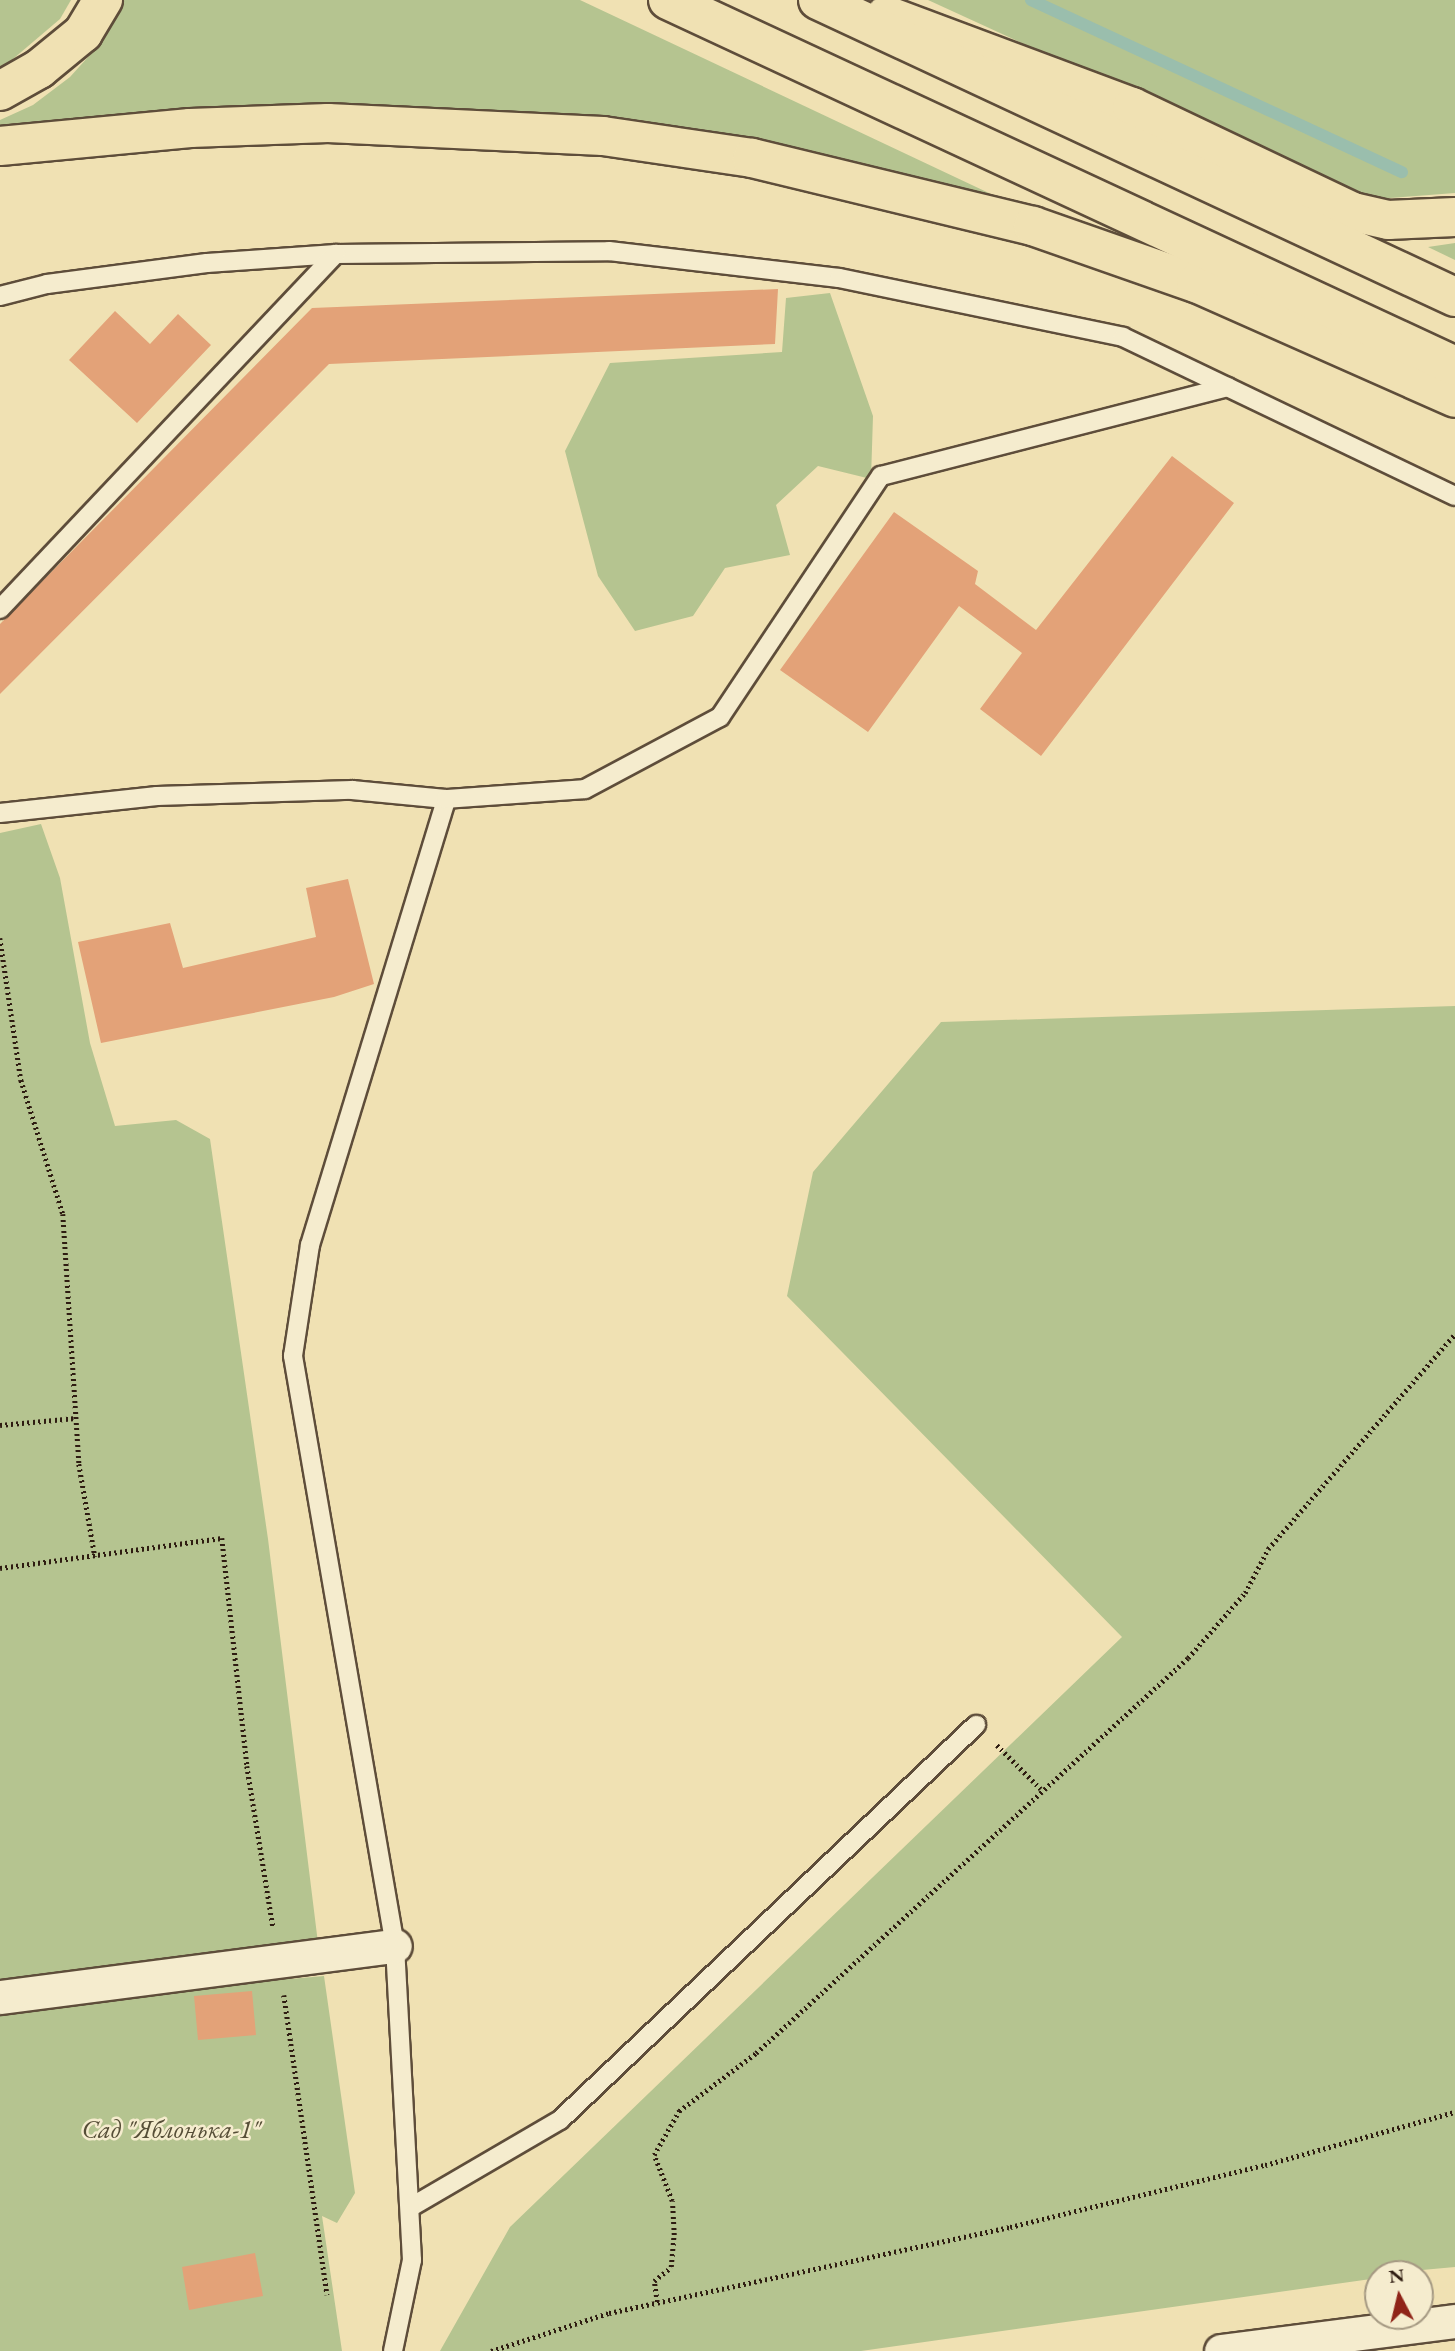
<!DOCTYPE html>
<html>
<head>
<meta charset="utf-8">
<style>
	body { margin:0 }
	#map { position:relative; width:1455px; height:2351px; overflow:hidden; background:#f0e1b3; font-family:"EB Garamond",serif }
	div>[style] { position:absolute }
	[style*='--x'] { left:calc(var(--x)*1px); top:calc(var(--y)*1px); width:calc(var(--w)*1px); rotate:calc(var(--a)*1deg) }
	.green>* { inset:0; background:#b5c490 }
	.stream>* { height:12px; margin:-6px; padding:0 6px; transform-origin:6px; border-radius:6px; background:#9abead }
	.building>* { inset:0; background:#e3a278 }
	.path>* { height:4.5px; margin-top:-2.25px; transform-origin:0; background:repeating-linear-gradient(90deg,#2e1c11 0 2px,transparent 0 5.5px) }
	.roads { filter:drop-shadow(2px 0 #5e4d3a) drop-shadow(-2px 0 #5e4d3a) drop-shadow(0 2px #5e4d3a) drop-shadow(0 -2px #5e4d3a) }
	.lane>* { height:18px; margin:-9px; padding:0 9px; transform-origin:9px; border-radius:9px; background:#f5ecce }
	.street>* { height:33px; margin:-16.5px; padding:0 16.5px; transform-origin:16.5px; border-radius:16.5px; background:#f5ecce }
	.primary>* { height:38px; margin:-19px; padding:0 19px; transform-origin:19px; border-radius:19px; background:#f0e1b3 }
	.highway>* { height:38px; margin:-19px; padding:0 19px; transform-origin:19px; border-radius:19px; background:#f0e1b3 }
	span { translate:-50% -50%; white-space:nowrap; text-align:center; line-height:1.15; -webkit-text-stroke:5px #f5ecce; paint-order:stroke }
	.park-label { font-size:26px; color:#564e37; font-style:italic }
	.north { position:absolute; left:1364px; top:2260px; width:70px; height:70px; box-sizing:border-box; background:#f5ecce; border:2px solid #a59982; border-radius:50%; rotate:353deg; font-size:19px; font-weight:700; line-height:28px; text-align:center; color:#2e1c11 }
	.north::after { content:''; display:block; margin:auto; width:24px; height:32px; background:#8f2418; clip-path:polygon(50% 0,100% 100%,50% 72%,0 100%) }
</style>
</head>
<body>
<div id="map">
	<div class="green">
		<div style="clip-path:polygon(0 0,71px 0,60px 19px,0 70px)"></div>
		<div style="clip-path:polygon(121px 0,580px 0,1044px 219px,748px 148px,0 131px,0 120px,33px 105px,70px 77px,98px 46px)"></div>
		<div style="clip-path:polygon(928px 0,1455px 0,1455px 193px,1377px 199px,1344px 191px)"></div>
		<div style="clip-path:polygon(1455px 243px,1455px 260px,1428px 247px)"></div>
		<div style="clip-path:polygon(830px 293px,873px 416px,871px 479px,818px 466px,776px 505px,790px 555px,725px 568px,693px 616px,635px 631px,598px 576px,565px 451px,610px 363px,782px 352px,786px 298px)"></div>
		<div style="clip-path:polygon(41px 824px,60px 878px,90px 1043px,115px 1126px,176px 1120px,210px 1139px,268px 1539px,318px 1943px,286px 1946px,290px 1979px,324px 1976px,355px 2193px,337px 2223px,322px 2216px,342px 2351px,0 2351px,0 833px)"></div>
		<div style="clip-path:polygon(1455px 1006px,1455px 2267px,1378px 2274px,1378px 2278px,861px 2351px,440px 2351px,510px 2227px,1122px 1637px,787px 1296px,813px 1172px,941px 1022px)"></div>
	</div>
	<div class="stream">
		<div style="--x:1031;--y:0;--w:409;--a:24.9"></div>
	</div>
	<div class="building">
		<div style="clip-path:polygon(778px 289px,775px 344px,329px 364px,0 694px,0 624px,312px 308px)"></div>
		<div style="clip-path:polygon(115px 311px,150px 344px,178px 314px,211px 345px,137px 423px,69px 360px)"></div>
		<div style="clip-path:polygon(1172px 456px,1234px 503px,1041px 756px,980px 709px,1022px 653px,959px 606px,868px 732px,780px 670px,894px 512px,978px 571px,975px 584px,1036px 630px)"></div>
		<div style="clip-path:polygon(348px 879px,374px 984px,334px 997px,101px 1043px,78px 942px,170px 923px,183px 968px,316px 937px,306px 888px)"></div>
		<div style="clip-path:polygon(252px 1991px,256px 2035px,198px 2040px,194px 1996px)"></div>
		<div style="clip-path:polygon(255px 2253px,263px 2296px,189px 2310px,182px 2267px)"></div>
	</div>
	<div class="path">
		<div style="--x:0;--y:938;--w:144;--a:81.6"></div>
		<div style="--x:21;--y:1080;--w:140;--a:72.6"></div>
		<div style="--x:63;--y:1214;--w:251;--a:86.3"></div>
		<div style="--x:79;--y:1464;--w:94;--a:80.2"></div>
		<div style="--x:0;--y:1425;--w:76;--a:-5.3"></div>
		<div style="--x:0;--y:1568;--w:224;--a:-7.7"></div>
		<div style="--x:222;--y:1538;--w:229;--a:83.7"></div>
		<div style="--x:247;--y:1766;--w:163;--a:80.8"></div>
		<div style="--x:997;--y:1745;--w:62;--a:45"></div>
		<div style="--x:284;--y:1995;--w:303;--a:81.8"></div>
		<div style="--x:657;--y:2302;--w:21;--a:-98"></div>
		<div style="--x:654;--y:2281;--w:22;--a:-39"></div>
		<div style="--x:671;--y:2267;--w:32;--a:-85"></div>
		<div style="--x:674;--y:2235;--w:34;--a:-93"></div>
		<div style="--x:672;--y:2201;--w:49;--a:-111.4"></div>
		<div style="--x:654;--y:2155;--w:51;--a:-60.4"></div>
		<div style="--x:679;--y:2111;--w:96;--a:-37"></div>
		<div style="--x:756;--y:2053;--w:585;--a:-42.44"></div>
		<div style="--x:1188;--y:1658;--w:86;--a:-48.8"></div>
		<div style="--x:1245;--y:1593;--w:50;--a:-62.4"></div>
		<div style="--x:1268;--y:1549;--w:285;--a:-49"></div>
		<div style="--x:491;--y:2351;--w:124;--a:-17.9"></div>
		<div style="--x:609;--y:2313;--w:410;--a:-12.1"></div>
		<div style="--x:1010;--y:2227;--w:262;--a:-13.7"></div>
		<div style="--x:1265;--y:2165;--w:197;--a:-15.6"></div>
	</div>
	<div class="roads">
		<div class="lane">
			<div style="--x:0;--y:296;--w:49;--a:-14.3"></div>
			<div style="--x:47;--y:284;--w:161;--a:-7.5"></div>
			<div style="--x:207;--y:263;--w:129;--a:-4"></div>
			<div style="--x:336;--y:254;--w:273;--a:-0.6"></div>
			<div style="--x:609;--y:251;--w:232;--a:6.7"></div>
			<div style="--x:839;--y:278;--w:290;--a:11.7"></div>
			<div style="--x:1123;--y:337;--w:368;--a:25.6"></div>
			<div style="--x:0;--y:609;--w:489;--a:-46.6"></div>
			<div style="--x:0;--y:813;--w:158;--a:-6.2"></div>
			<div style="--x:157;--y:796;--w:195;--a:-1.8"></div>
			<div style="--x:352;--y:790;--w:94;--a:5.5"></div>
			<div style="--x:411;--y:2207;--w:173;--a:-30.3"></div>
			<div style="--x:560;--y:2120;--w:574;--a:-43.52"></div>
			<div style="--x:393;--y:2351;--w:93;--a:-78.2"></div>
			<div style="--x:412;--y:2260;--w:314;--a:-93.1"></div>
			<div style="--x:395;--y:1946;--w:599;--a:-99.81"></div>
			<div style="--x:293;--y:1356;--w:112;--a:-81.3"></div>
			<div style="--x:310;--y:1245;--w:466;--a:-73"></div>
			<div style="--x:446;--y:799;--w:139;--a:-4.1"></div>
			<div style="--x:585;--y:789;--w:153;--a:-28.1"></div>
			<div style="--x:720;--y:717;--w:290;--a:-56.3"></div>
			<div style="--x:881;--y:476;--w:358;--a:-14.4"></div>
		</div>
		<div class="street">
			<div style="--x:0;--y:1997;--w:398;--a:-7.4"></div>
			<div style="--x:1221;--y:2351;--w:236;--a:-7.3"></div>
		</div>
		<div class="primary">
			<div style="--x:886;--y:15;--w:263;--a:20.5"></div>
			<div style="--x:1132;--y:107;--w:245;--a:25.4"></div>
			<div style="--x:1353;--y:212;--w:36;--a:13"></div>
			<div style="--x:1388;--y:220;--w:67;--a:-2.6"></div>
			<div style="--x:0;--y:91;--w:45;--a:-29.4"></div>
			<div style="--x:39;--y:69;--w:57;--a:-39.3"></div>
			<div style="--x:83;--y:33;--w:39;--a:-59"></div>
			<div style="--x:0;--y:146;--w:191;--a:-5.4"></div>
			<div style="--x:190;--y:128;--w:138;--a:-2.1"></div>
			<div style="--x:328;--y:123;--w:275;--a:2.7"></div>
			<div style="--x:603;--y:136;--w:151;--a:8.4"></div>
			<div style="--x:752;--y:158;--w:289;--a:13.6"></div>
			<div style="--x:1033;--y:226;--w:173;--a:19.3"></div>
			<div style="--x:1196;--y:283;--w:283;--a:23.9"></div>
		</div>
		<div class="highway">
			<div style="--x:668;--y:0;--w:868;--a:24.94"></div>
			<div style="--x:818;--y:0;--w:703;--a:25"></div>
		</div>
	</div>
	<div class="park-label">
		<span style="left:171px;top:2130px">Сад "Яблонька-1"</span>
	</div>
	<div class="north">N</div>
</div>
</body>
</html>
